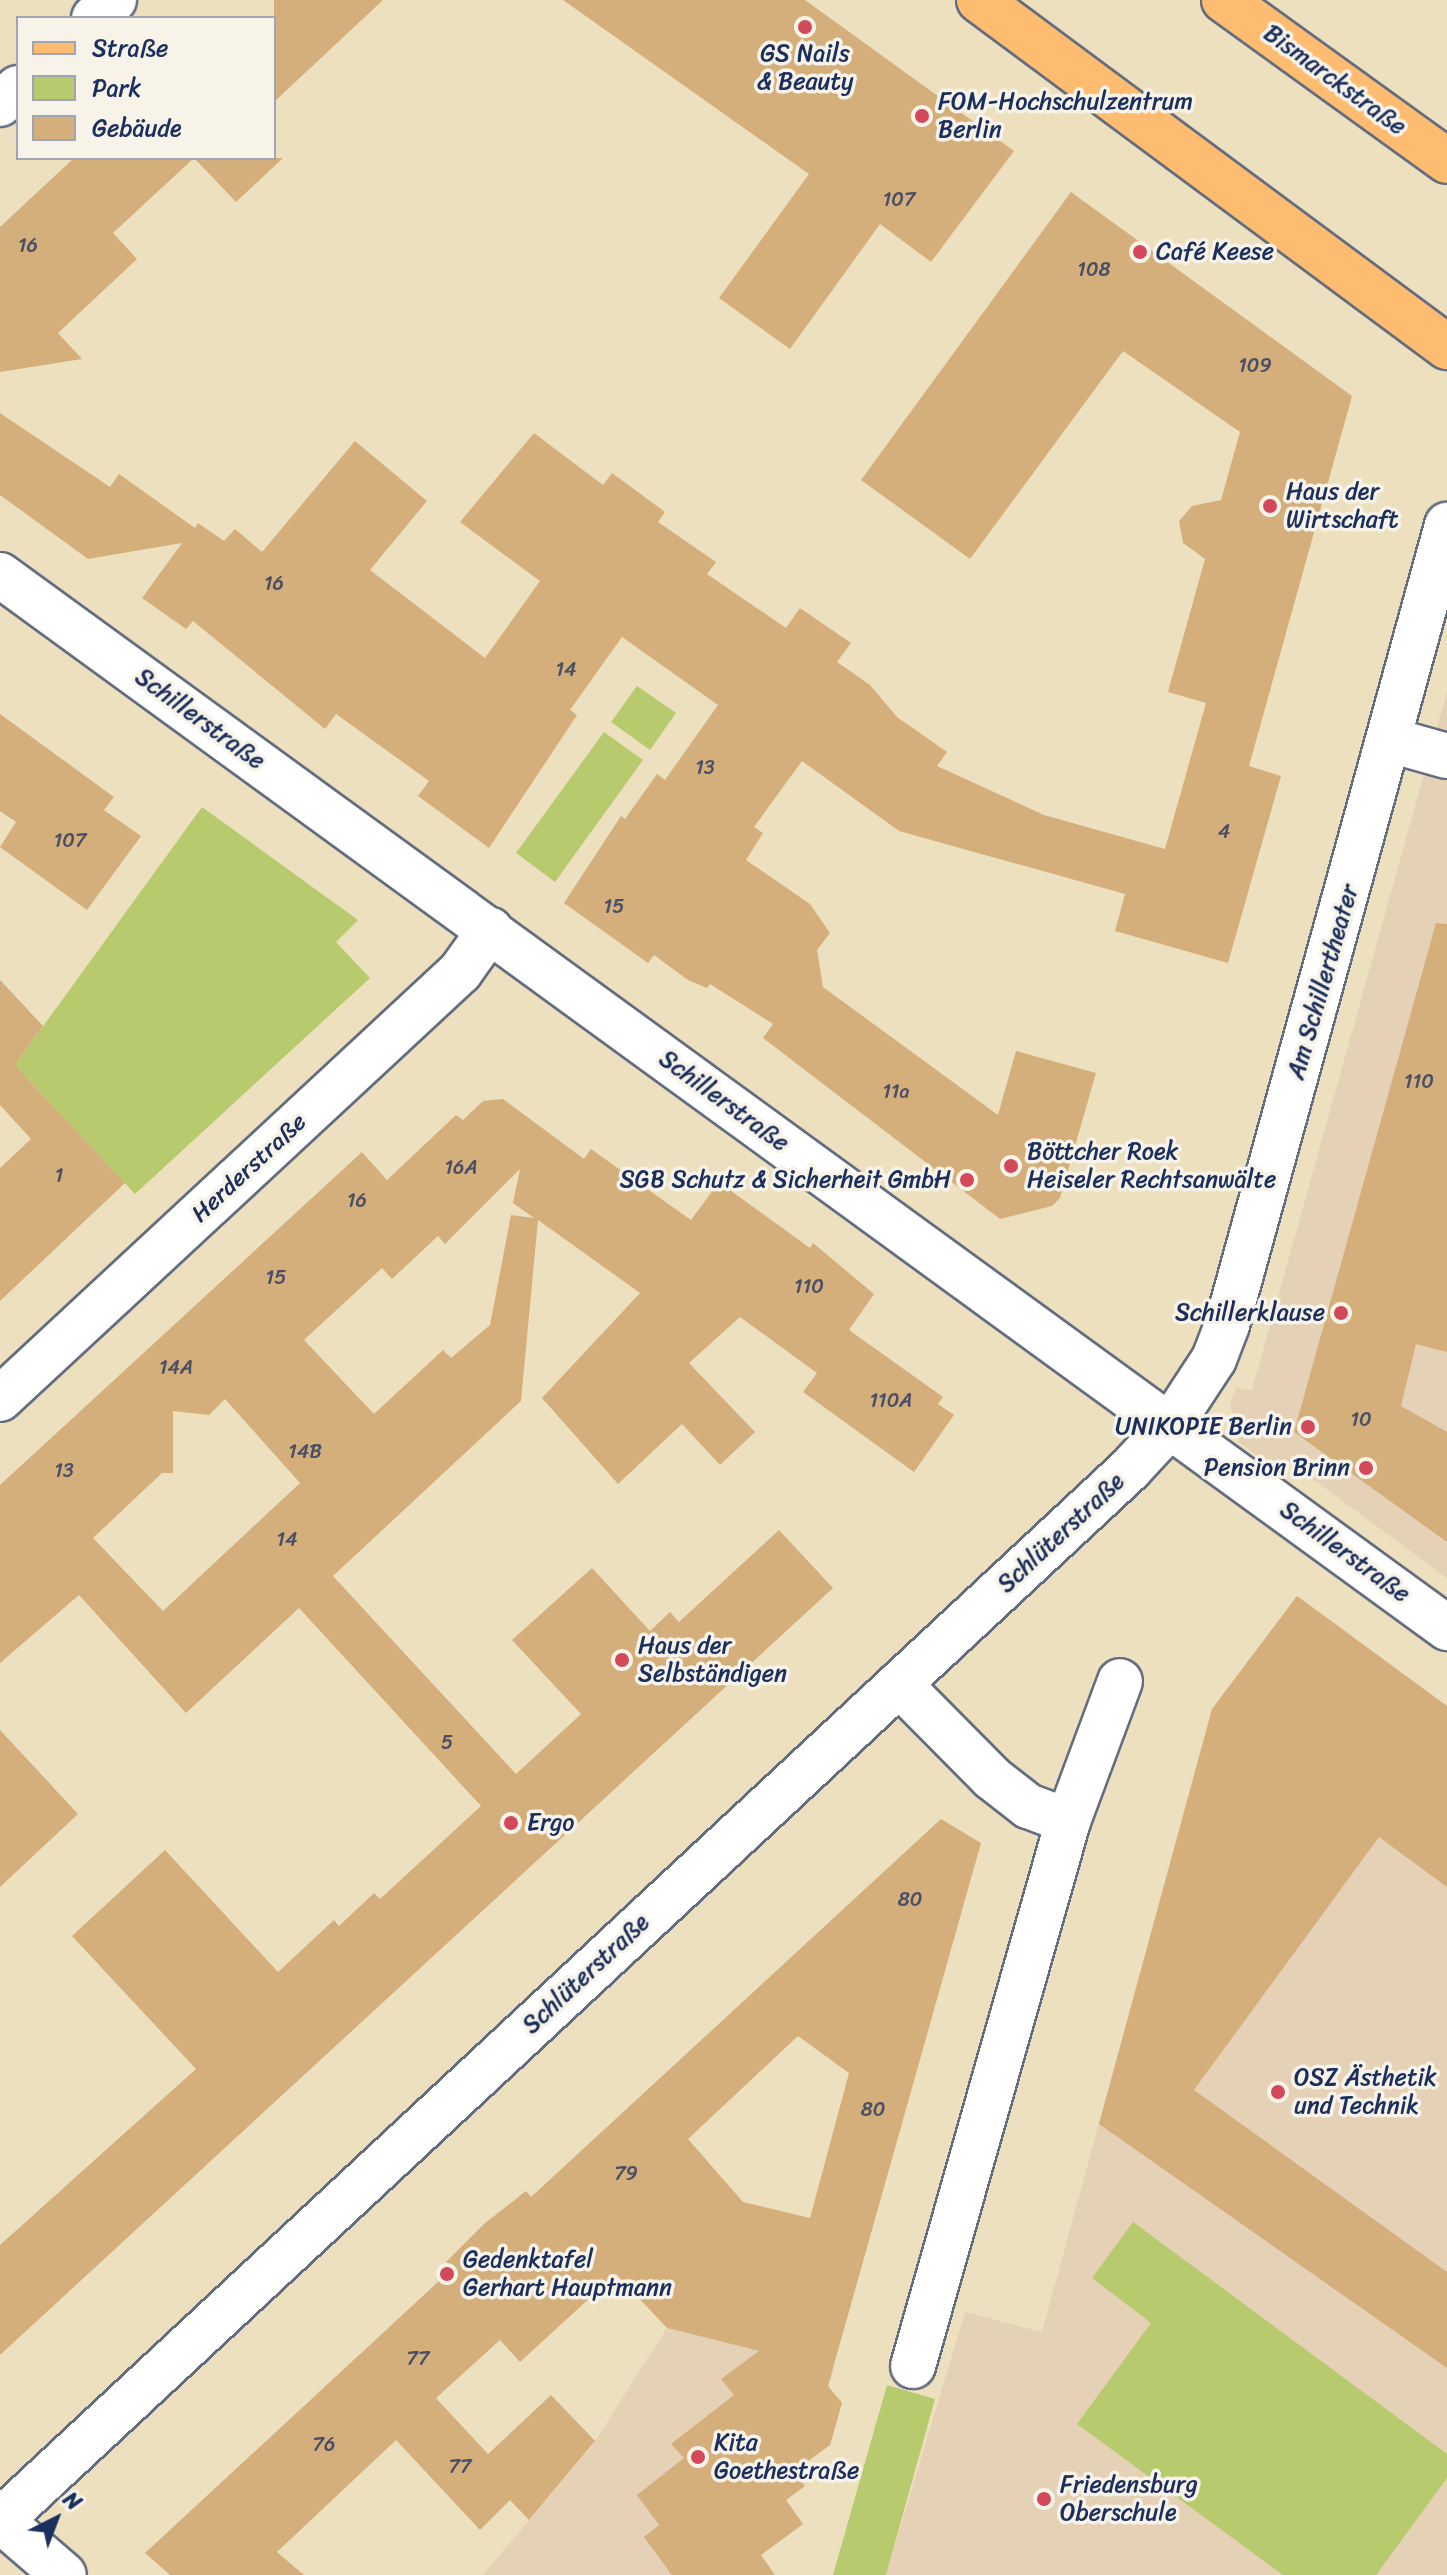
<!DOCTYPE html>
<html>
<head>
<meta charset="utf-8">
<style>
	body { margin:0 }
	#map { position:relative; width:1447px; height:2575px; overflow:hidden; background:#ede0bf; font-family:Sriracha,sans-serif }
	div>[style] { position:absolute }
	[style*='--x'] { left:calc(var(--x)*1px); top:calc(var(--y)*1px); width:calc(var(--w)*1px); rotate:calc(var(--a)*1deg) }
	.built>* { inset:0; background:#e4d1b6 }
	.green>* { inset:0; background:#b8ca6e }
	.building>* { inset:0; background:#d5af7b }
	.roads { filter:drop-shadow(2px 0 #646d80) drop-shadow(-2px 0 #646d80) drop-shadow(0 2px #646d80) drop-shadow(0 -2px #646d80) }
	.minor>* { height:44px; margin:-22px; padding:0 22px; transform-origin:22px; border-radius:22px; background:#fff }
	.major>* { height:44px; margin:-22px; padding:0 22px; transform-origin:22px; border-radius:22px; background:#febc70 }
	.dots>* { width:22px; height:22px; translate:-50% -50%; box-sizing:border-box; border:4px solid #f7f3e8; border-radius:50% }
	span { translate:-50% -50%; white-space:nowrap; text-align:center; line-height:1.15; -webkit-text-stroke:7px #f7f3e8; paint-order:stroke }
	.number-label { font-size:20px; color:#4a4f65 }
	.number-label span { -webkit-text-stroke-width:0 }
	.poi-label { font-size:24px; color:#1b2f5e }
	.left { translate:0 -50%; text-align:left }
	.right { translate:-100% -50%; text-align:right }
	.street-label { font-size:24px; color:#1b2f5e }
	.legend { position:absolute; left:16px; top:16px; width:260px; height:144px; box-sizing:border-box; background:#f7f3e8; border:2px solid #9fa5b1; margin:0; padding:10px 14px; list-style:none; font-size:24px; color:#1b2f5e }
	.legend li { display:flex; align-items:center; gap:16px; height:40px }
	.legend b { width:40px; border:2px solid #9fa5b1 }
	.north { position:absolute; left:16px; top:2479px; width:80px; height:80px; -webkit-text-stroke:6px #f7f3e8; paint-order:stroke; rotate:42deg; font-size:22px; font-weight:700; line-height:32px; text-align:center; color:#1b2f5e }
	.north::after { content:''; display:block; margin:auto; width:28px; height:36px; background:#1b2f5e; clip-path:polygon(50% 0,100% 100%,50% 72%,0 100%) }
</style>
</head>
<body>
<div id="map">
	<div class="built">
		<div style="clip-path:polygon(1447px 692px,1447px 1578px,1287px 1460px,1273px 1467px,1239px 1442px,1230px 1404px,1236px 1388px,1252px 1390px)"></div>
		<div style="clip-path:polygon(1297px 1596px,1447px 1706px,1447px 2575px,886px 2575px,965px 2312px,1042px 2332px,1212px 1709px)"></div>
		<div style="clip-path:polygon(667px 2328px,834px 2370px,828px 2386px,842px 2403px,830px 2445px,797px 2469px,805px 2486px,786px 2500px,803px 2524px,761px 2555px,775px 2575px,483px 2575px,592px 2446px)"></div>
	</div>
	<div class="green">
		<div style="clip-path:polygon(637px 686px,676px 713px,650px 750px,611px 722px)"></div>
		<div style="clip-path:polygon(604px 732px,643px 760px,555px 882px,516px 853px)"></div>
		<div style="clip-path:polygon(202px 807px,358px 920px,336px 942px,370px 978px,135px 1194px,15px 1065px)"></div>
		<div style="clip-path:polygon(1133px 2222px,1447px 2454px,1447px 2478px,1376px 2575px,1283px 2575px,1077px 2424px,1151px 2323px,1092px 2278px)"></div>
		<div style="clip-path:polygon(887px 2385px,935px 2399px,886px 2575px,833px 2575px)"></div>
	</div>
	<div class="building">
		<div style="clip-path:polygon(274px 0,383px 0,274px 102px)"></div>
		<div style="clip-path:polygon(563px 0,805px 0,1014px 151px,931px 262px,880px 224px,790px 349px,719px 298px,809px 174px)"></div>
		<div style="clip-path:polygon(74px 158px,283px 158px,236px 202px,194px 158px,113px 233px,137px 259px,58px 333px,82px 359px,0 372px,0 227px)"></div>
		<div style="clip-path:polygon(1071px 192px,1352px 396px,1249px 766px,1281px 776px,1228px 963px,1115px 931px,1125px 894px,899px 831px,802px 761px,754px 827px,763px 833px,746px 860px,810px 904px,830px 933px,817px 950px,823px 987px,998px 1115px,1016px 1051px,1096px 1073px,1060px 1198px,1052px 1206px,1000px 1219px,763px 1038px,773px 1024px,710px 984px,707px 988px,688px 980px,654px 955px,648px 963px,564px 903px,621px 816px,625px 819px,657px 774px,665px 780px,718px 705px,622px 637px,570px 710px,577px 715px,489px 848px,418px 796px,429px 781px,336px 714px,325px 729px,193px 621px,186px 629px,142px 598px,182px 543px,88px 559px,0 495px,0 413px,110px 487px,119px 474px,195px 528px,198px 523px,224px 541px,235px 529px,262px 552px,355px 441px,427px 501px,370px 570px,485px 658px,540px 581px,460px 522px,534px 433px,603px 485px,612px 473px,665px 512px,658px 522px,716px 562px,707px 574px,786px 628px,800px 608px,851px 643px,837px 662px,870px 685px,897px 717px,947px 752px,937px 766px,1044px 815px,1165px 849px,1206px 703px,1168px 692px,1205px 559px,1183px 543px,1179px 521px,1192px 506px,1221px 500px,1240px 432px,1123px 351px,970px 559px,861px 480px)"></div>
		<div style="clip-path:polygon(0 714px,114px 797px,104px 810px,141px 836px,87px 910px,0 847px,16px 822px,0 811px)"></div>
		<div style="clip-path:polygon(1436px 923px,1447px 924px,1447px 1352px,1416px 1344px,1401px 1406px,1447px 1432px,1447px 1542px,1294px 1432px)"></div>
		<div style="clip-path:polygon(0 980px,43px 1026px,15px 1065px,125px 1183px,0 1301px,0 1168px,31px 1139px,0 1105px)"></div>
		<div style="clip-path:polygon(evenodd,503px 1099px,584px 1159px,591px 1149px,691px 1220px,719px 1182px,810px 1248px,813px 1243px,874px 1294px,849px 1330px,943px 1397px,938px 1404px,954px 1415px,914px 1472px,803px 1392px,817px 1373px,740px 1317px,689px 1363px,755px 1432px,720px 1465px,682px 1424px,618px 1484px,542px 1398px,640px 1293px,538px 1220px,521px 1401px,333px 1576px,516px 1774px,581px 1714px,512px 1640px,592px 1568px,650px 1631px,670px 1612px,679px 1622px,779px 1530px,833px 1588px,0 2355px,0 2245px,196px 2069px,72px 1936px,165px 1850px,278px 1972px,334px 1920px,339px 1926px,374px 1893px,380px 1899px,481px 1806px,299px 1608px,186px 1713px,79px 1595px,0 1663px,0 1485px,362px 1152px,387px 1180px,456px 1115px,463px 1120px,483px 1101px,503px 1099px,520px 1169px,513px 1203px,534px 1218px,511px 1215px,490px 1325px,451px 1358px,443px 1350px,374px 1414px,304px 1340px,382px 1268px,392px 1279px,438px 1236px,445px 1244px,520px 1169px,503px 1099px,225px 1399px,300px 1483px,163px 1611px,93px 1538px,162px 1473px,173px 1473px,173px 1411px,209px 1415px,225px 1399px)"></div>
		<div style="clip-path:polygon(1297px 1596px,1447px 1706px,1447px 1887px,1379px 1837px,1194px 2090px,1447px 2272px,1447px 2368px,1099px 2124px,1212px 1709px)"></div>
		<div style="clip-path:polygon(0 1730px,78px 1814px,0 1887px)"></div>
		<div style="clip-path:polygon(evenodd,941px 1819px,981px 1843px,828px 2386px,842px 2403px,830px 2445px,793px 2472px,805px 2486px,786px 2500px,803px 2524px,761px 2555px,775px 2575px,672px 2575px,644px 2537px,659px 2525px,637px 2495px,684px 2458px,671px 2444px,734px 2395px,721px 2379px,759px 2351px,667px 2328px,616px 2274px,520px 2362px,500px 2340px,436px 2398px,488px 2454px,551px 2395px,595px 2441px,529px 2520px,510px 2500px,480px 2530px,396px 2440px,277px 2552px,304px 2575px,170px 2575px,145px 2553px,452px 2269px,446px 2262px,484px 2224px,526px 2191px,531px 2197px,941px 1819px,798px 2036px,849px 2073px,810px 2218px,743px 2202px,688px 2139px,798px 2036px)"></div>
	</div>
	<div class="roads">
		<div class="minor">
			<div style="--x:94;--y:18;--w:27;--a:-42"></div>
			<div style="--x:0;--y:104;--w:24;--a:-42"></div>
			<div style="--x:0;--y:575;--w:1790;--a:36.04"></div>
			<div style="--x:1390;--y:740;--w:59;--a:15.7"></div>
			<div style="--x:0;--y:1399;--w:628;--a:-42.87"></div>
			<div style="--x:460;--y:972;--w:52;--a:-54.5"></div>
			<div style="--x:899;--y:1684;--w:132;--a:45.3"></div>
			<div style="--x:992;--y:1778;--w:46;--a:37.9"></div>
			<div style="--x:1028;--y:1806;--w:43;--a:20.6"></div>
			<div style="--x:1068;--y:1821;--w:149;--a:-69.6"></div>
			<div style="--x:913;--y:2366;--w:567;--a:-74.12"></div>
			<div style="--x:0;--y:2520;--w:84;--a:40.7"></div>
			<div style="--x:0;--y:2521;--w:1544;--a:-42.95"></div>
			<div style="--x:1130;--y:1469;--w:59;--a:-47.1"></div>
			<div style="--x:1170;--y:1426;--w:80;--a:-56.7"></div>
			<div style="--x:1214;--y:1359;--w:36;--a:-69"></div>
			<div style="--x:1227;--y:1325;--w:830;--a:-74.62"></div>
		</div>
		<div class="major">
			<div style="--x:979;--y:0;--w:583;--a:36.56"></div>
			<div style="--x:1224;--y:0;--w:275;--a:35.8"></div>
		</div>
	</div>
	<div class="dots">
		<div style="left:805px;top:27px;background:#d1495b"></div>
		<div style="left:922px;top:116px;background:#d1495b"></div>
		<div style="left:1140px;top:252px;background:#d1495b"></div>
		<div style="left:1270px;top:506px;background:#d1495b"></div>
		<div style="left:1011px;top:1166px;background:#d1495b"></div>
		<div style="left:967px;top:1180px;background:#d1495b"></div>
		<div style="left:1341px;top:1313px;background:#d1495b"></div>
		<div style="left:1308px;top:1427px;background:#d1495b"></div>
		<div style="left:1366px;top:1468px;background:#d1495b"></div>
		<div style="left:622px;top:1660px;background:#d1495b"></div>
		<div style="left:511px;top:1823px;background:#d1495b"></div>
		<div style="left:1278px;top:2092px;background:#d1495b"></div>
		<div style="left:447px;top:2274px;background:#d1495b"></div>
		<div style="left:698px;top:2457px;background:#d1495b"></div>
		<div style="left:1044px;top:2499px;background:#d1495b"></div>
	</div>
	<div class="number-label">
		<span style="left:899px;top:199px">107</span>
		<span style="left:28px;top:245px">16</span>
		<span style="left:1094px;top:269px">108</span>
		<span style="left:1255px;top:365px">109</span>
		<span style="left:274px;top:583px">16</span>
		<span style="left:566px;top:669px">14</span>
		<span style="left:705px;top:767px">13</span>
		<span style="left:1224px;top:831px">4</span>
		<span style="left:70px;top:840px">107</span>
		<span style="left:614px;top:906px">15</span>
		<span style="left:1419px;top:1081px">110</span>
		<span style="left:896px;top:1091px">11a</span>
		<span style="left:461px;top:1167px">16A</span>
		<span style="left:59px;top:1175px">1</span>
		<span style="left:357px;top:1200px">16</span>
		<span style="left:276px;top:1277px">15</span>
		<span style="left:809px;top:1286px">110</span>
		<span style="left:176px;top:1367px">14A</span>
		<span style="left:891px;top:1400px">110A</span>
		<span style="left:1361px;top:1419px">10</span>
		<span style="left:305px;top:1451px">14B</span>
		<span style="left:64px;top:1470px">13</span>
		<span style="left:287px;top:1539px">14</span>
		<span style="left:447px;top:1742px">5</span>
		<span style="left:910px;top:1899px">80</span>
		<span style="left:873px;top:2109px">80</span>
		<span style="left:626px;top:2173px">79</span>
		<span style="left:418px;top:2358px">77</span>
		<span style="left:324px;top:2444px">76</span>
		<span style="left:460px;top:2466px">77</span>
	</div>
	<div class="poi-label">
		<span style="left:805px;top:68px">GS Nails<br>&amp; Beauty</span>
		<span class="left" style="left:938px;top:116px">FOM-Hochschulzentrum<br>Berlin</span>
		<span class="left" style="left:1156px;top:252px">Café Keese</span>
		<span class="left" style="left:1286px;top:506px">Haus der<br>Wirtschaft</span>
		<span class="left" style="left:1027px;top:1166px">Böttcher Roek<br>Heiseler Rechtsanwälte</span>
		<span class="right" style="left:951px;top:1180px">SGB Schutz &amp; Sicherheit GmbH</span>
		<span class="right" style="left:1325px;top:1313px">Schillerklause</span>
		<span class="right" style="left:1292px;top:1427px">UNIKOPIE Berlin</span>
		<span class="right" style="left:1350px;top:1468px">Pension Brinn</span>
		<span class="left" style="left:638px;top:1660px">Haus der<br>Selbständigen</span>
		<span class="left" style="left:527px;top:1823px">Ergo</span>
		<span class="left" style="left:1294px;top:2092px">OSZ Ästhetik<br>und Technik</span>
		<span class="left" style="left:463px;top:2274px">Gedenktafel<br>Gerhart Hauptmann</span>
		<span class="left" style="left:714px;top:2457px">Kita<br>Goethestraße</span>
		<span class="left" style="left:1060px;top:2499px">Friedensburg<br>Oberschule</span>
	</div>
	<div class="street-label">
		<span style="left:1335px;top:80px;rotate:36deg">Bismarckstraße</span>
		<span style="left:200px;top:719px;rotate:36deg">Schillerstraße</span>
		<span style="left:1323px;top:982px;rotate:-74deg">Am Schillertheater</span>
		<span style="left:724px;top:1101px;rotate:36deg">Schillerstraße</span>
		<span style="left:249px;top:1168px;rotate:-43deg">Herderstraße</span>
		<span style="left:1061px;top:1533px;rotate:-43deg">Schlüterstraße</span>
		<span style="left:1345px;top:1552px;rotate:36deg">Schillerstraße</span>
		<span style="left:586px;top:1974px;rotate:-43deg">Schlüterstraße</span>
	</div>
	<ul class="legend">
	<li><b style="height:10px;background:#febc70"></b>Straße</li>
	<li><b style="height:22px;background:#b8ca6e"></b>Park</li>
	<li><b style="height:22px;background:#d5af7b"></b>Gebäude</li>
	</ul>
	<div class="north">N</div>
</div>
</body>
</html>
